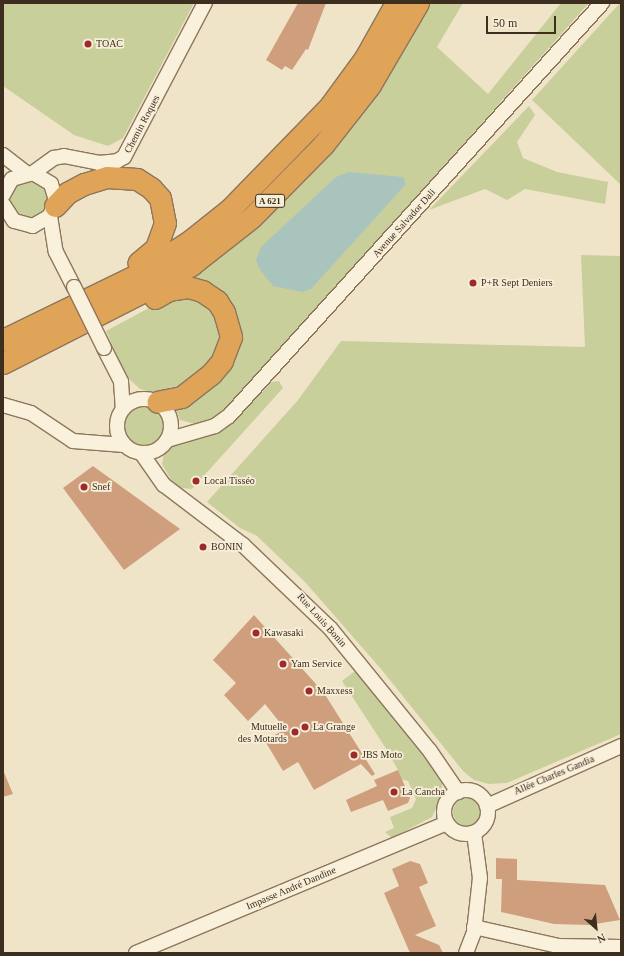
<!DOCTYPE html>
<html>
<head>
<meta charset="utf-8">
<style>
	body { margin:0 }
	#map { position:relative; width:624px; height:956px; overflow:hidden; background:#f0e4c8; font-family:"Times New Roman",serif }
	div>[style] { position:absolute }
	[style*='--x'] { left:calc(var(--x)*1px); top:calc(var(--y)*1px); width:calc(var(--w)*1px); rotate:calc(var(--a)*1deg) }
	.green>* { inset:0; background:#c9cf9b }
	.round { border-radius:50% }
	.water>* { inset:0; background:#a9c4bc }
	.building>* { inset:0; background:#cf9f7d }
	.roads { filter:drop-shadow(1px 0 #8d765c) drop-shadow(-1px 0 #8d765c) drop-shadow(0 1px #8d765c) drop-shadow(0 -1px #8d765c) }
	.minor>* { height:14px; margin:-7px; padding:0 7px; transform-origin:7px; border-radius:7px; background:#faf1dc }
	.minor>.ring { margin:-7px; padding:0; box-sizing:content-box; background:none; border:14px solid #faf1dc; border-radius:50% }
	.highway>* { height:21px; margin:-10.5px; padding:0 10.5px; transform-origin:10.5px; border-radius:10.5px; background:#e0a458 }
	.bridges { filter:drop-shadow(1px 0 #8d765c) drop-shadow(-1px 0 #8d765c) drop-shadow(0 1px #8d765c) drop-shadow(0 -1px #8d765c) }
	.minor-bridge>* { height:14px; margin:-7px; padding:0 7px; transform-origin:7px; border-radius:7px; background:#faf1dc }
	.dots>* { width:11px; height:11px; translate:-50% -50%; box-sizing:border-box; border:2px solid #f7eed8; border-radius:50% }
	span { translate:-50% -50%; white-space:nowrap; text-align:center; line-height:1.15; -webkit-text-stroke:3.5px #f7eed8; paint-order:stroke }
	.shield-label span { padding:1px 3px; background:#f7eed8; border:1px solid; border-radius:3px; -webkit-text-stroke-width:0 }
	.shield-label { font-size:9px; color:#3d2e20; font-weight:700 }
	.poi-label { font-size:10px; color:#3d2e20 }
	.left { translate:0 -50%; text-align:left }
	.right { translate:-100% -50%; text-align:right }
	.street-label { font-size:10px; color:#3d2e20 }
	.frame { position:absolute; inset:0; border:4px solid #3d2e20; pointer-events:none }
	.north { position:absolute; left:576px; top:908px; width:40px; height:40px; -webkit-text-stroke:3px #f7eed8; paint-order:stroke; rotate:153deg; font-size:11px; font-weight:700; line-height:16px; text-align:center; color:#3d2e20 }
	.north::after { content:''; display:block; margin:auto; width:14px; height:18px; background:#3d2e20; clip-path:polygon(50% 0,100% 100%,50% 72%,0 100%) }
	.scale { position:absolute; left:486px; top:16px; width:70px; height:18px; box-sizing:border-box; border:2px solid #3d2e20; border-top:0; padding-left:5px; font-size:12px; line-height:14px; white-space:nowrap; color:#3d2e20; -webkit-text-stroke:3px #f7eed8; paint-order:stroke }
</style>
</head>
<body>
<div id="map">
	<div class="green">
		<div style="clip-path:polygon(3px 3px,194px 3px,123px 138px,108px 146px,74px 135px,3px 86px)"></div>
		<div style="clip-path:polygon(431px 3px,463px 3px,437px 47px,488px 94px,561px 3px,589px 3px,244px 390px,216px 417px,195px 424px,180px 420px,174px 405px,197px 393px,234px 314px,188px 282px,268px 218px,301px 185px,380px 91px)"></div>
		<div style="clip-path:polygon(620px 3px,621px 3px,621px 185px,532px 100px)"></div>
		<div style="clip-path:polygon(529px 106px,535px 115px,517px 142px,523px 158px,557px 172px,608px 182px,605px 204px,525px 189px,507px 200px,485px 189px,429px 210px)"></div>
		<div class="round" style="left:10px;top:181px;width:38px;height:38px"></div>
		<div style="clip-path:polygon(581px 255px,621px 256px,621px 734px,507px 783px,489px 784px,474px 780px,463px 771px,381px 669px,305px 582px,257px 536px,240px 528px,207px 502px,298px 400px,341px 341px,585px 347px)"></div>
		<div style="clip-path:polygon(188px 294px,219px 312px,221px 351px,190px 384px,161px 395px,140px 389px,126px 376px,106px 331px,162px 301px)"></div>
		<div style="clip-path:polygon(279px 381px,283px 388px,192px 489px,181px 488px,171px 480px,162px 464px,164px 454px,172px 445px,224px 430px,272px 382px)"></div>
		<div class="round" style="left:122px;top:405px;width:42px;height:42px"></div>
		<div style="clip-path:polygon(359px 668px,437px 771px,442px 782px,442px 796px,432px 817px,392px 838px,385px 832px,394px 828px,390px 817px,412px 808px,416px 799px,408px 781px,400px 779px,398px 770px,385px 747px,342px 681px)"></div>
		<div class="round" style="left:453px;top:798px;width:28px;height:28px"></div>
	</div>
	<div class="water">
		<div style="clip-path:polygon(349px 172px,403px 177px,406px 184px,311px 289px,302px 292px,273px 286px,260px 270px,256px 260px,261px 247px,336px 177px)"></div>
	</div>
	<div class="building">
		<div style="clip-path:polygon(298px 3px,326px 3px,308px 50px,306px 49px,292px 70px,285px 66px,282px 70px,266px 60px)"></div>
		<div style="clip-path:polygon(93px 466px,180px 529px,124px 570px,63px 488px)"></div>
		<div style="clip-path:polygon(254px 615px,324px 693px,375px 774px,372px 776px,361px 764px,314px 790px,298px 762px,283px 771px,265px 741px,285px 729px,265px 704px,248px 721px,224px 695px,236px 683px,213px 660px)"></div>
		<div style="clip-path:polygon(3px 770px,13px 794px,3px 797px)"></div>
		<div style="clip-path:polygon(398px 770px,410px 798px,408px 803px,388px 811px,383px 800px,351px 812px,346px 800px,377px 786px,374px 780px)"></div>
		<div style="clip-path:polygon(496px 858px,517px 859px,517px 880px,605px 885px,620px 920px,589px 925px,554px 924px,501px 912px,502px 879px,496px 879px)"></div>
		<div style="clip-path:polygon(410px 861px,420px 864px,428px 883px,419px 887px,436px 926px,415px 935px,439px 945px,443px 953px,410px 953px,384px 893px,399px 886px,392px 869px)"></div>
	</div>
	<div class="roads">
		<div class="minor">
			<div style="--x:3;--y:155;--w:29;--a:38"></div>
			<div style="--x:33;--y:173;--w:26;--a:-36"></div>
			<div style="--x:54;--y:158;--w:10;--a:-11"></div>
			<div style="--x:64;--y:156;--w:36;--a:11"></div>
			<div style="--x:99;--y:163;--w:18;--a:-6"></div>
			<div style="--x:117;--y:161;--w:8;--a:-30"></div>
			<div style="--x:124;--y:157;--w:174;--a:-62.3"></div>
			<div style="--x:3;--y:195;--w:18;--a:-61"></div>
			<div style="--x:12;--y:179;--w:22;--a:-16"></div>
			<div style="--x:33;--y:173;--w:21;--a:31"></div>
			<div style="--x:51;--y:184;--w:17;--a:73"></div>
			<div style="--x:56;--y:200;--w:17;--a:111"></div>
			<div style="--x:50;--y:216;--w:20;--a:150"></div>
			<div style="--x:33;--y:226;--w:20;--a:-165"></div>
			<div style="--x:14;--y:221;--w:20;--a:-123"></div>
			<div style="--x:50;--y:216;--w:36;--a:81"></div>
			<div style="--x:56;--y:252;--w:39;--a:63"></div>
			<div style="--x:104;--y:348;--w:38;--a:63"></div>
			<div style="--x:121;--y:382;--w:27;--a:86"></div>
			<div class="ring" style="left:117px;top:399px;width:40px;height:40px"></div>
			<div style="--x:3;--y:405;--w:29;--a:16"></div>
			<div style="--x:31;--y:413;--w:50;--a:33.7"></div>
			<div style="--x:73;--y:441;--w:51;--a:4.5"></div>
			<div style="--x:167;--y:440;--w:50;--a:-16.3"></div>
			<div style="--x:215;--y:426;--w:17;--a:-36"></div>
			<div style="--x:229;--y:416;--w:557;--a:-47.91"></div>
			<div style="--x:142;--y:454;--w:38;--a:55"></div>
			<div style="--x:164;--y:485;--w:99;--a:37.2"></div>
			<div style="--x:243;--y:545;--w:120;--a:43.7"></div>
			<div style="--x:330;--y:628;--w:159;--a:50.9"></div>
			<div style="--x:430;--y:751;--w:50;--a:55.7"></div>
			<div class="ring" style="left:444px;top:790px;width:30px;height:30px"></div>
			<div style="--x:487;--y:806;--w:147;--a:-24.1"></div>
			<div style="--x:474;--y:927;--w:86;--a:12.7"></div>
			<div style="--x:558;--y:946;--w:63;--a:0.9"></div>
			<div style="--x:136;--y:953;--w:337;--a:-22.7"></div>
			<div style="--x:466;--y:953;--w:22;--a:-69"></div>
			<div style="--x:474;--y:932;--w:54;--a:-83.7"></div>
			<div style="--x:480;--y:878;--w:45;--a:-97.6"></div>
		</div>
		<div class="highway">
			<div style="--x:55;--y:206;--w:18;--a:-47"></div>
			<div style="--x:67;--y:193;--w:19;--a:-28"></div>
			<div style="--x:84;--y:184;--w:24;--a:-17"></div>
			<div style="--x:107;--y:177;--w:30;--a:4"></div>
			<div style="--x:137;--y:179;--w:17;--a:33"></div>
			<div style="--x:151;--y:188;--w:13;--a:48"></div>
			<div style="--x:160;--y:198;--w:25;--a:79"></div>
			<div style="--x:165;--y:223;--w:27;--a:110"></div>
			<div style="--x:156;--y:248;--w:23;--a:140"></div>
			<div style="--x:155;--y:298;--w:16;--a:-30"></div>
			<div style="--x:169;--y:290;--w:19;--a:-9"></div>
			<div style="--x:188;--y:287;--w:15;--a:16"></div>
			<div style="--x:202;--y:291;--w:18;--a:34"></div>
			<div style="--x:217;--y:301;--w:13;--a:58"></div>
			<div style="--x:224;--y:312;--w:26;--a:74"></div>
			<div style="--x:231;--y:337;--w:26;--a:111"></div>
			<div style="--x:222;--y:361;--w:17;--a:130"></div>
			<div style="--x:211;--y:374;--w:37;--a:142"></div>
			<div style="--x:182;--y:397;--w:25;--a:169"></div>
			<div style="--x:3;--y:340;--w:151;--a:-25.9"></div>
			<div style="--x:139;--y:274;--w:61;--a:-32.9"></div>
			<div style="--x:190;--y:241;--w:51;--a:-38.7"></div>
			<div style="--x:230;--y:209;--w:144;--a:-45.8"></div>
			<div style="--x:330;--y:106;--w:59;--a:-53.9"></div>
			<div style="--x:365;--y:58;--w:63;--a:-60.6"></div>
			<div style="--x:3;--y:363;--w:178;--a:-27"></div>
			<div style="--x:162;--y:282;--w:34;--a:-30"></div>
			<div style="--x:191;--y:265;--w:76;--a:-38.1"></div>
			<div style="--x:251;--y:218;--w:103;--a:-45.4"></div>
			<div style="--x:323;--y:145;--w:76;--a:-51.9"></div>
			<div style="--x:370;--y:85;--w:95;--a:-59.7"></div>
		</div>
	</div>
	<div class="bridges">
		<div class="minor-bridge">
			<div style="--x:74;--y:287;--w:68;--a:63.8"></div>
		</div>
	</div>
	<div class="dots">
		<div style="left:88px;top:44px;background:#9e2a2b"></div>
		<div style="left:473px;top:283px;background:#9e2a2b"></div>
		<div style="left:196px;top:481px;background:#9e2a2b"></div>
		<div style="left:84px;top:487px;background:#9e2a2b"></div>
		<div style="left:203px;top:547px;background:#9e2a2b"></div>
		<div style="left:256px;top:633px;background:#9e2a2b"></div>
		<div style="left:283px;top:664px;background:#9e2a2b"></div>
		<div style="left:309px;top:691px;background:#9e2a2b"></div>
		<div style="left:305px;top:727px;background:#9e2a2b"></div>
		<div style="left:295px;top:732px;background:#9e2a2b"></div>
		<div style="left:354px;top:755px;background:#9e2a2b"></div>
		<div style="left:394px;top:792px;background:#9e2a2b"></div>
	</div>
	<div class="shield-label">
		<span style="left:270px;top:201px">A 621</span>
	</div>
	<div class="poi-label">
		<span class="left" style="left:96px;top:44px">TOAC</span>
		<span class="left" style="left:481px;top:283px">P+R Sept Deniers</span>
		<span class="left" style="left:204px;top:481px">Local Tisséo</span>
		<span class="left" style="left:92px;top:487px">Snef</span>
		<span class="left" style="left:211px;top:547px">BONIN</span>
		<span class="left" style="left:264px;top:633px">Kawasaki</span>
		<span class="left" style="left:291px;top:664px">Yam Service</span>
		<span class="left" style="left:317px;top:691px">Maxxess</span>
		<span class="right" style="left:287px;top:732px">Mutuelle<br>des Motards</span>
		<span class="left" style="left:313px;top:727px">La Grange</span>
		<span class="left" style="left:362px;top:755px">JBS Moto</span>
		<span class="left" style="left:402px;top:792px">La Cancha</span>
	</div>
	<div class="street-label">
		<span style="left:142px;top:124px;rotate:-62deg">Chemin Roques</span>
		<span style="left:404px;top:223px;rotate:-48deg">Avenue Salvador Dali</span>
		<span style="left:322px;top:620px;rotate:48deg">Rue Louis Bonin</span>
		<span style="left:554px;top:775px;rotate:-23deg">Allée Charles Gandia</span>
		<span style="left:291px;top:888px;rotate:-23deg">Impasse André Dandine</span>
	</div>
	<div class="frame"></div>
	<div class="north">N</div>
	<div class="scale">50 m</div>
</div>
</body>
</html>
